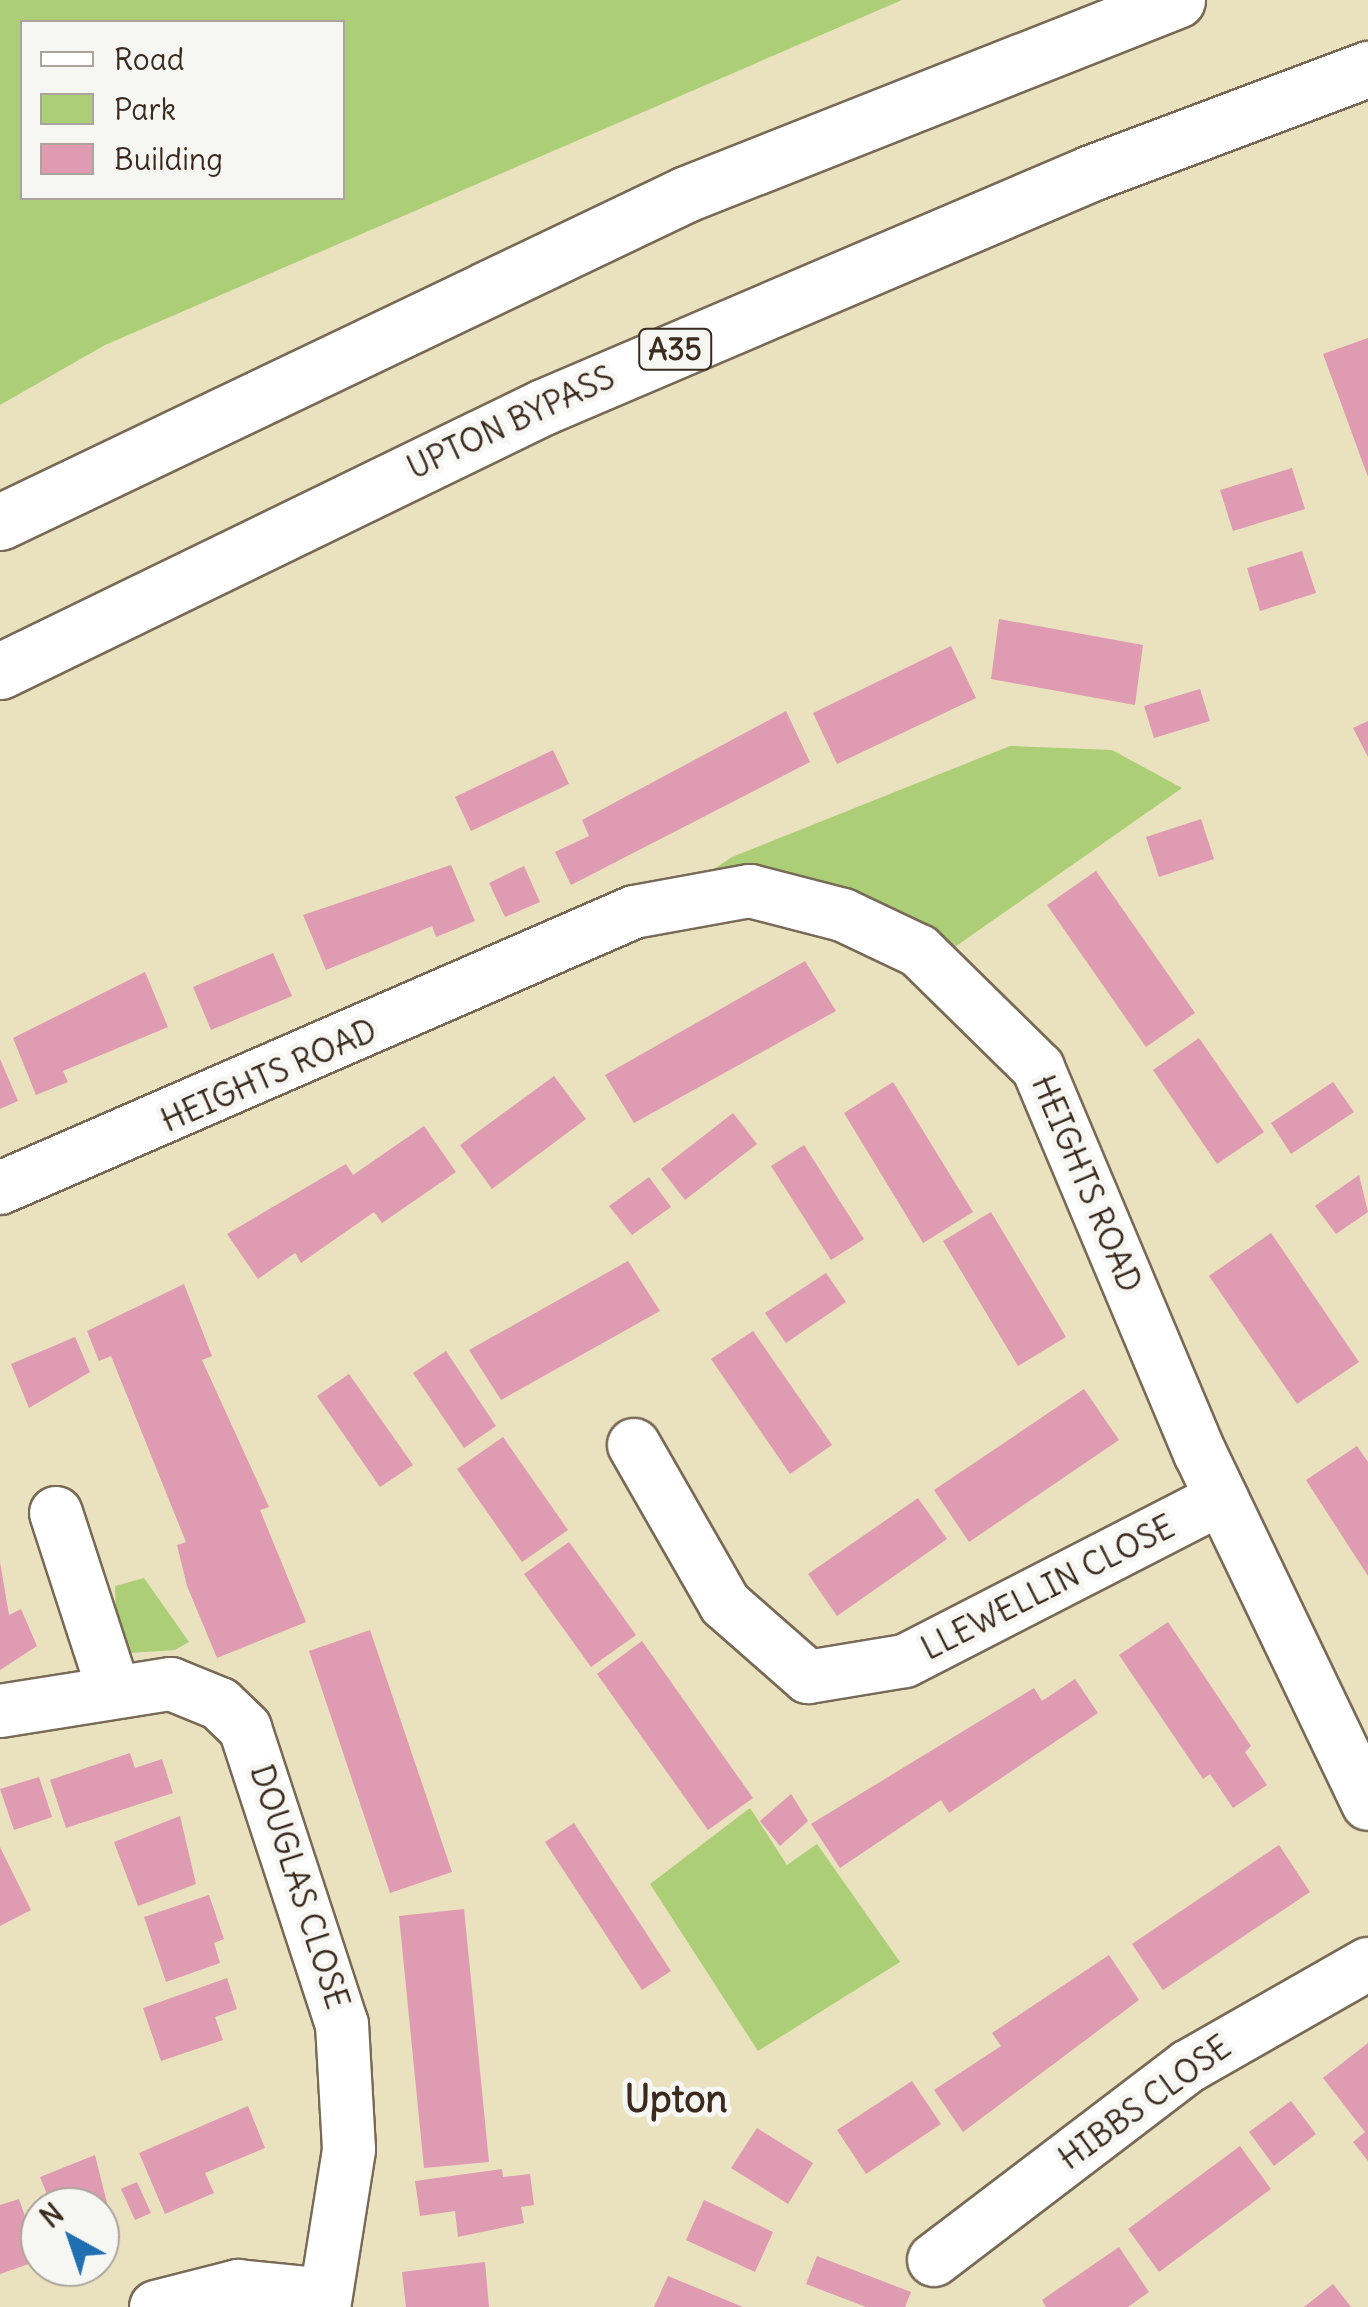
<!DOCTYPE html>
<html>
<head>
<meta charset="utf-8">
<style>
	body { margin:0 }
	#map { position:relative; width:1368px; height:2307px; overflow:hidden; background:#eae1bf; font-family:Delius,sans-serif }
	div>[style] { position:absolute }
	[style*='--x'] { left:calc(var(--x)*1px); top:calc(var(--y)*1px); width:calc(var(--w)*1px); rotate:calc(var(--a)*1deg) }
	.green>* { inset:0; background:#abce77 }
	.building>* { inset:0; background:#de9bb1 }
	.roads { filter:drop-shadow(2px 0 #786a56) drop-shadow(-2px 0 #786a56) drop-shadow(0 2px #786a56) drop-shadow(0 -2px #786a56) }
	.minor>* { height:52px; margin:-26px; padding:0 26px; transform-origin:26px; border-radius:26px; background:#fff }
	.highway>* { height:55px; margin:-27.5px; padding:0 27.5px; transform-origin:27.5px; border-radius:27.5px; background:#fff }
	span { translate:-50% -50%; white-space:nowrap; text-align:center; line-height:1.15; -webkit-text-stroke:10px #f6f6f2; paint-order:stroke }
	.shield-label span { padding:2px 8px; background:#f6f6f2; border:2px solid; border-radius:8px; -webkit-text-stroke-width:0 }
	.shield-label { font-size:30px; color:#3b2a1e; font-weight:700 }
	.street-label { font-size:32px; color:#3b2a1e }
	.quarter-label { font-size:38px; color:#3b2a1e; font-weight:700 }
	.legend { position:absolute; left:20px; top:20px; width:325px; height:180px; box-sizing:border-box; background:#f6f6f2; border:2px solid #aba49d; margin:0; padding:12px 18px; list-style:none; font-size:30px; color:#3b2a1e }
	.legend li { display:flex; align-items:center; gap:20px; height:50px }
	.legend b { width:50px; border:2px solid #aba49d }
	.north { position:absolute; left:20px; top:2187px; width:100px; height:100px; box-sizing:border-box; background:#f6f6f2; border:2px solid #aba49d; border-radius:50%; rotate:320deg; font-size:28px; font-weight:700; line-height:40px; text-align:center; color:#3b2a1e }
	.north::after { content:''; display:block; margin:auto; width:35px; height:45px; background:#1f6fb2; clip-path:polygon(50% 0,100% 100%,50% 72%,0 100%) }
</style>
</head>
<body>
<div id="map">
	<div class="green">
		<div style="clip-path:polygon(evenodd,0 0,902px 0,105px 345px,0 405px,0 0,342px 22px,342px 198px,22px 198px,22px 22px,342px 22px)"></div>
		<div style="clip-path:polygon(1010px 746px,1112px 750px,1182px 788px,932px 963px,843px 915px,655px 908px,732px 857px)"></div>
		<div style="clip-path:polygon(144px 1578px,189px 1642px,175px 1650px,130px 1653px,117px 1638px,115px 1586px)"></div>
		<div style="clip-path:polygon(750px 1808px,787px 1865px,817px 1844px,900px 1962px,758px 2051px,650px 1884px)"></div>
	</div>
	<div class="building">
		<div style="clip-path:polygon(1368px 338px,1368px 477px,1323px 354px)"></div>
		<div style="clip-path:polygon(1292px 468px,1305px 509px,1233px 531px,1220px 490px)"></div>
		<div style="clip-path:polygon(1302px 551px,1316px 593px,1260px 611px,1247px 568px)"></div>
		<div style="clip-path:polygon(999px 619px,1143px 645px,1135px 705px,991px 679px)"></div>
		<div style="clip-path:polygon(951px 646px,976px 698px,837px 764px,813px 713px)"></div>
		<div style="clip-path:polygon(1200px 689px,1210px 721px,1154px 738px,1144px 706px)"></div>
		<div style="clip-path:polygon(786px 711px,810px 762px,571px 885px,555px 852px,589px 836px,582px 820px)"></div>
		<div style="clip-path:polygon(1368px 721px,1368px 757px,1353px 728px)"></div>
		<div style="clip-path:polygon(553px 750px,569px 784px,471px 831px,455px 797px)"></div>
		<div style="clip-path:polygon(1201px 819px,1214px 859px,1159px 877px,1146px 837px)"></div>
		<div style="clip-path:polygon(451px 865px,475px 921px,436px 937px,432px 926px,326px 970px,303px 915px)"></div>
		<div style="clip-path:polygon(524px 866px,540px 902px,505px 917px,489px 883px)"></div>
		<div style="clip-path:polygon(1096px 871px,1195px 1013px,1146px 1047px,1047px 905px)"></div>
		<div style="clip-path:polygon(273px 953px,292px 996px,211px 1030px,193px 987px)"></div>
		<div style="clip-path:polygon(805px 961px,836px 1011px,634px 1123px,605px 1075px)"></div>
		<div style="clip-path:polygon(145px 972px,168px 1027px,63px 1071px,68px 1082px,36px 1095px,13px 1038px)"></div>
		<div style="clip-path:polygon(1199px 1038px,1264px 1132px,1217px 1164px,1153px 1070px)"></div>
		<div style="clip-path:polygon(0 1059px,18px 1101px,0 1109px)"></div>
		<div style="clip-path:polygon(554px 1076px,586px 1119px,492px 1189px,460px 1145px)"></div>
		<div style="clip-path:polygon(893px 1082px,973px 1212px,923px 1243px,844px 1113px)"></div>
		<div style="clip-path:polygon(1333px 1082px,1354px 1112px,1291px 1154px,1271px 1123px)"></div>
		<div style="clip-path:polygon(733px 1113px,757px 1144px,685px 1200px,661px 1169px)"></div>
		<div style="clip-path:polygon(424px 1126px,456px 1172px,382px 1223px,374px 1212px,301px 1263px,295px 1253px,258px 1279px,227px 1234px,346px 1164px,353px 1175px)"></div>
		<div style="clip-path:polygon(804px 1145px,864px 1239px,831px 1260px,771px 1166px)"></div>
		<div style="clip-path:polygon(1359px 1175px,1368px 1212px,1336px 1234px,1315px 1206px)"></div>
		<div style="clip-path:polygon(649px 1177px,671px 1207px,632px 1235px,609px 1206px)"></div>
		<div style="clip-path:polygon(991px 1212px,1066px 1337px,1018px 1366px,943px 1241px)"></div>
		<div style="clip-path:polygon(1271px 1233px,1359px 1362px,1297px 1404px,1209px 1276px)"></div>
		<div style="clip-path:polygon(628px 1261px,660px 1311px,501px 1400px,469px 1350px)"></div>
		<div style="clip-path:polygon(826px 1273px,846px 1302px,786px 1343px,765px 1313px)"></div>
		<div style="clip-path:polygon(184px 1284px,212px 1356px,202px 1360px,269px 1507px,260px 1510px,306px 1622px,217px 1658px,187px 1586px,177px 1545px,186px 1542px,111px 1356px,99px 1361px,87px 1331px)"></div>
		<div style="clip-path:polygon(753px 1331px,832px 1445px,790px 1474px,711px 1359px)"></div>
		<div style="clip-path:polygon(75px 1337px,90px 1372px,29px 1408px,11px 1364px)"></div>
		<div style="clip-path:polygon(446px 1351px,496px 1426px,464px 1448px,413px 1373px)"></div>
		<div style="clip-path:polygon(349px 1374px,413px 1465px,380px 1487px,317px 1396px)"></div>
		<div style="clip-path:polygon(1084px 1389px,1119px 1440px,969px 1542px,934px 1490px)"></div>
		<div style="clip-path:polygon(503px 1437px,568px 1530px,522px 1562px,457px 1469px)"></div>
		<div style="clip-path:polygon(1357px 1446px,1368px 1462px,1368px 1576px,1306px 1480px)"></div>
		<div style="clip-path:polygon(918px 1498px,947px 1539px,837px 1616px,808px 1574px)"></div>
		<div style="clip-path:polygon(569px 1542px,636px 1635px,591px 1667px,524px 1574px)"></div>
		<div style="clip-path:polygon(0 1562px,9px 1615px,21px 1609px,37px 1646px,0 1670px)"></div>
		<div style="clip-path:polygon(1168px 1622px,1251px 1746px,1245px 1752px,1267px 1785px,1233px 1808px,1210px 1774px,1203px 1779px,1119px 1655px)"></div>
		<div style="clip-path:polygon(370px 1630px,452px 1872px,390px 1893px,309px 1651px)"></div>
		<div style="clip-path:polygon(642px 1641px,753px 1798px,708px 1830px,597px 1674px)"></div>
		<div style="clip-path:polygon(1075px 1679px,1098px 1713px,949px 1813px,941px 1800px,840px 1868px,811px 1824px,1034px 1688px,1042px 1701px)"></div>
		<div style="clip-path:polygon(130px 1753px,135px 1768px,162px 1759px,173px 1793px,66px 1828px,50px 1780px)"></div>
		<div style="clip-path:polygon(39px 1777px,52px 1817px,14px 1830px,0 1789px)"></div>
		<div style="clip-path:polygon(791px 1794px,808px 1821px,780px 1846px,760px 1821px)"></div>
		<div style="clip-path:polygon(180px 1816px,196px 1884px,138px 1906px,114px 1842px)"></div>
		<div style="clip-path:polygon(574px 1823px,671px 1971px,642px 1990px,545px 1842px)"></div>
		<div style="clip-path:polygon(1279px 1845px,1310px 1892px,1163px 1990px,1132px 1944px)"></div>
		<div style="clip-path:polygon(0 1847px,31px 1910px,0 1926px)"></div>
		<div style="clip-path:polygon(209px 1895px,224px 1939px,214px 1943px,220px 1963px,166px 1982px,144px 1917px)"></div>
		<div style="clip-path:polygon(464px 1909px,489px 2162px,424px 2168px,399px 1916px)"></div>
		<div style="clip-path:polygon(1109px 1955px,1139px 2000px,963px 2132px,934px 2090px,1001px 2046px,992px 2033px)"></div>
		<div style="clip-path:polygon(227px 1978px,237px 2009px,215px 2017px,223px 2040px,161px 2061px,143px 2008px)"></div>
		<div style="clip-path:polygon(1368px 2043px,1368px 2161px,1353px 2142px,1365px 2132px,1323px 2078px)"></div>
		<div style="clip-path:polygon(912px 2081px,941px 2124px,866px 2174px,837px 2130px)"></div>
		<div style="clip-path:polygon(1291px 2101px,1316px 2134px,1274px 2166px,1249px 2132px)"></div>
		<div style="clip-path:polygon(248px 2106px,265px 2148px,205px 2173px,214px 2193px,165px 2214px,139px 2153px)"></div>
		<div style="clip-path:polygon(757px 2128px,813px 2163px,788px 2204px,731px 2168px)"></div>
		<div style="clip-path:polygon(1240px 2146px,1271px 2189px,1159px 2272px,1128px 2229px)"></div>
		<div style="clip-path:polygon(95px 2155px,113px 2227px,100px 2232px,100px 2207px,52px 2207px,40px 2177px)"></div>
		<div style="clip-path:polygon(502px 2169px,503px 2177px,530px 2174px,534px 2205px,521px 2207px,524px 2223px,458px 2237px,455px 2211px,420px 2216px,415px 2181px)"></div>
		<div style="clip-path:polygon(137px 2182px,151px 2213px,135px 2220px,121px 2189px)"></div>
		<div style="clip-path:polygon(19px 2199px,40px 2260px,0 2274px,0 2205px)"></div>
		<div style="clip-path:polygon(704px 2200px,773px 2232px,755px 2272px,686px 2240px)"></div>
		<div style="clip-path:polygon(1119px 2247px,1149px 2292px,1128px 2307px,1046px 2307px,1042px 2300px)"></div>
		<div style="clip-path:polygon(817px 2256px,911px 2292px,905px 2307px,866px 2307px,806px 2284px)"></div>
		<div style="clip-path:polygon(485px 2262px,489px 2307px,406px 2307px,402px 2272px)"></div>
		<div style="clip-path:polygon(668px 2276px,743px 2307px,654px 2307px)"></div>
		<div style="clip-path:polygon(1333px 2284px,1351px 2307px,1304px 2307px)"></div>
	</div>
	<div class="roads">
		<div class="minor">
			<div style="--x:0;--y:1188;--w:691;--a:-23.52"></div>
			<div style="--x:634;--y:912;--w:118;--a:-10.3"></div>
			<div style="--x:750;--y:891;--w:96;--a:14.5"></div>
			<div style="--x:843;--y:915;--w:84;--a:25.3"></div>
			<div style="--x:919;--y:951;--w:167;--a:44.5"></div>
			<div style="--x:1038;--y:1068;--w:418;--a:67.2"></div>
			<div style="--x:1200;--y:1453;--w:389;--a:64.4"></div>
			<div style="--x:634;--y:1445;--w:183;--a:60.2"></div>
			<div style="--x:725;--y:1604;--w:111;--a:41.3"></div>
			<div style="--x:808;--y:1677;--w:98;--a:-9.4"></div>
			<div style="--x:905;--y:1661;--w:356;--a:-27.2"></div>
			<div style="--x:56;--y:1513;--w:188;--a:72"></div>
			<div style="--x:0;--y:1711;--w:173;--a:-9"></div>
			<div style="--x:171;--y:1684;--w:53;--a:22.2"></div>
			<div style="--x:220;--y:1704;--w:35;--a:44"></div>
			<div style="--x:245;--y:1728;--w:311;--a:71.9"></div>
			<div style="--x:342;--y:2024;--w:126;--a:86.8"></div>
			<div style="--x:349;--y:2150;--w:159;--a:99"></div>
			<div style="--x:934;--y:2260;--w:320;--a:-37.3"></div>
			<div style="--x:1189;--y:2066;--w:206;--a:-29.7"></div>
			<div style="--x:156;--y:2307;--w:85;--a:-14.4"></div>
			<div style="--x:238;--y:2286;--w:88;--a:5.8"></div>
		</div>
		<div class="highway">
			<div style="--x:0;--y:522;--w:760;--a:-25.55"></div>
			<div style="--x:686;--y:194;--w:528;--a:-21.56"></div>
			<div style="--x:0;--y:671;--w:604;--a:-25.93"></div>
			<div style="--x:543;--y:407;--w:596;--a:-23.12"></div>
			<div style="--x:1091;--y:173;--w:296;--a:-20.6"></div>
		</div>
	</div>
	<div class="shield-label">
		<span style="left:675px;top:349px">A35</span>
	</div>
	<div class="street-label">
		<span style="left:511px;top:423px;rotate:-25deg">UPTON BYPASS</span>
		<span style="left:269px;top:1076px;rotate:-24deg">HEIGHTS ROAD</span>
		<span style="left:1086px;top:1184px;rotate:67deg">HEIGHTS ROAD</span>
		<span style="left:1048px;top:1588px;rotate:-27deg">LLEWELLIN CLOSE</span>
		<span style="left:299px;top:1887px;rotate:72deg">DOUGLAS CLOSE</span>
		<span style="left:1145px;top:2103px;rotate:-36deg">HIBBS CLOSE</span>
	</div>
	<div class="quarter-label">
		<span style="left:676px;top:2099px">Upton</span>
	</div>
	<ul class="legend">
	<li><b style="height:12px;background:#fff"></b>Road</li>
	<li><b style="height:28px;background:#abce77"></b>Park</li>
	<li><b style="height:28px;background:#de9bb1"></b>Building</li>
	</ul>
	<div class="north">N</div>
</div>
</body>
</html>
